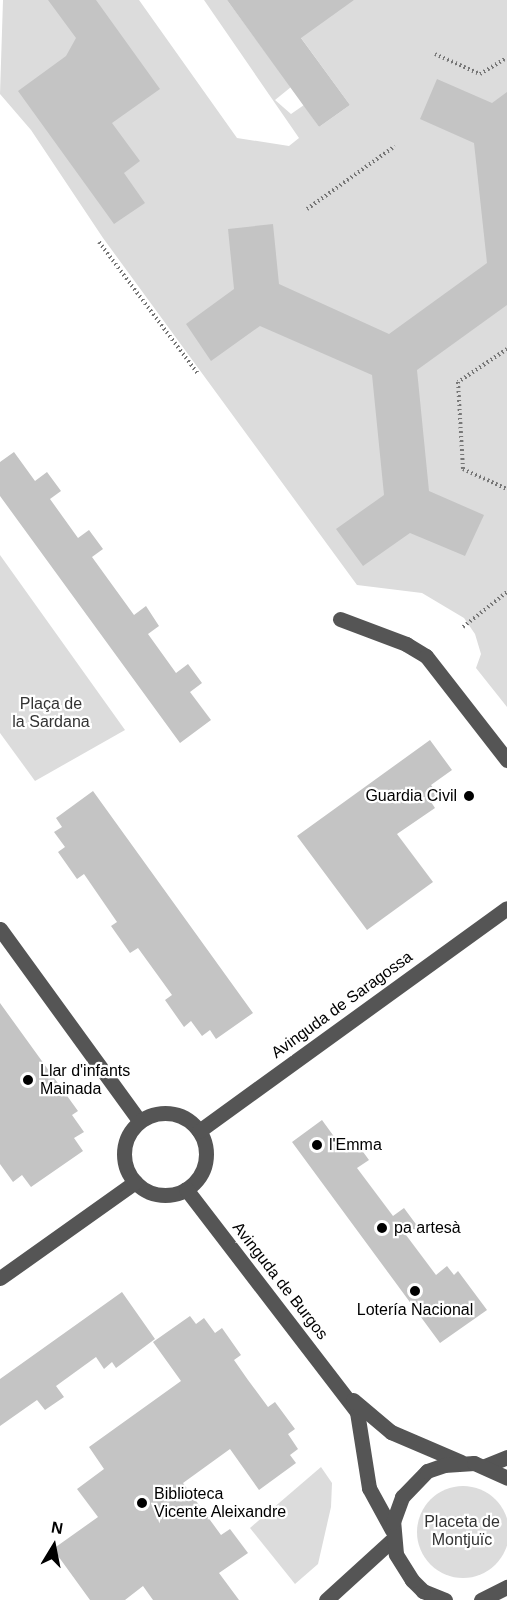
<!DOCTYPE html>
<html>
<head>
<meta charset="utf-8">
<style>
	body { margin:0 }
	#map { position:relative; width:507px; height:1600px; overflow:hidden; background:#fff; font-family:Helvetica,sans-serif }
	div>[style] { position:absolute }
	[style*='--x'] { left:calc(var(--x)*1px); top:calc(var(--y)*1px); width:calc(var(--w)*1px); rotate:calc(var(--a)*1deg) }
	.green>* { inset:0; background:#dcdcdc }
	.round { border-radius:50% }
	.building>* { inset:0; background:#c4c4c4 }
	.path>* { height:4px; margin-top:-2px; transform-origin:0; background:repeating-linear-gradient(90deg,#777 0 1.5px,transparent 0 4.5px) }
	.minor>* { height:15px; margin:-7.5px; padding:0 7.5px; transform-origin:7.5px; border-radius:7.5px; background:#555 }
	.minor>.ring { margin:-7.5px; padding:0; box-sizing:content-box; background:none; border:15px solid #555; border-radius:50% }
	.dots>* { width:16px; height:16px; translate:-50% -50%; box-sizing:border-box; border:3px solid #fff; border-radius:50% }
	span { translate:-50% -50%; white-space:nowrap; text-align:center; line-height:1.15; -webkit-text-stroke:4.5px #fff; paint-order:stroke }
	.park-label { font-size:16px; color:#333 }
	.poi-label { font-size:16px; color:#000 }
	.right { translate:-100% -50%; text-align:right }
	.left { translate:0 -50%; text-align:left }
	.street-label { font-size:16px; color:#000 }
	.north { position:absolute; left:24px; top:1516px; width:60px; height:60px; -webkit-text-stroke:4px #fff; paint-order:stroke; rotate:10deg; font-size:16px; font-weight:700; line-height:24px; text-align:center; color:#000 }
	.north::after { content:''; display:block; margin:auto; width:21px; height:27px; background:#000; clip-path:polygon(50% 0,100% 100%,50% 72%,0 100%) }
</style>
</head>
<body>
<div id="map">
	<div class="green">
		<div style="clip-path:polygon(3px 0,139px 0,237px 138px,289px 146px,299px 138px,204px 0,227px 0,291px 87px,275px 100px,291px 114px,304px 105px,319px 127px,350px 105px,280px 9px,354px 0,507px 0,507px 707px,476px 668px,481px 654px,475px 634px,464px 618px,422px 593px,357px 585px,103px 238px,31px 130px,0 94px)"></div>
		<div style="clip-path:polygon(0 555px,125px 730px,35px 781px,0 733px)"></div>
		<div style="clip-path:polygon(321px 1467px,332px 1483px,331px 1507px,318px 1564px,295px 1584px,250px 1528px)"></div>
		<div class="round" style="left:417px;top:1486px;width:92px;height:92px"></div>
	</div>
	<div class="building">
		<div style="clip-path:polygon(48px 0,96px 0,160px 89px,112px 123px,140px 161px,124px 173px,145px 203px,114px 224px,18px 91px,66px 56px,76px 38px)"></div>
		<div style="clip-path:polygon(227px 0,354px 0,301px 38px,350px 105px,319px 127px)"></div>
		<div style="clip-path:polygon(437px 79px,492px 103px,507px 92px,507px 305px,417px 370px,429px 491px,484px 515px,465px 556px,410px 533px,363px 566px,336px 529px,384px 495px,372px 375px,260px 326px,211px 361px,186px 324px,234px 289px,228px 229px,273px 224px,279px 284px,389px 334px,487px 263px,474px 143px,420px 119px)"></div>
		<div style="clip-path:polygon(14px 452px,35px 481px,47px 472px,61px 491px,50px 499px,78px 538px,89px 530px,103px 549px,92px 557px,134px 615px,146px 606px,159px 626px,148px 634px,176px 673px,188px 664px,202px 683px,190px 692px,211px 720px,180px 743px,0 496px,0 462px)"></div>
		<div style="clip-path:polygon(430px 740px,452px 770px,431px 785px,440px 797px,431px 802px,435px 808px,397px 834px,433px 882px,367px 930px,297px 836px)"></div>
		<div style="clip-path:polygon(93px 791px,253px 1013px,216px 1039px,210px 1030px,202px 1036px,191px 1021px,184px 1027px,165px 1000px,172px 995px,138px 948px,130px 953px,111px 926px,117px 922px,84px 874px,77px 879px,58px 852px,65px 847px,54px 832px,62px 827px,56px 818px)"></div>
		<div style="clip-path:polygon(0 1003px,78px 1111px,72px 1115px,84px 1132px,74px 1138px,83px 1151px,31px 1187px,22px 1175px,13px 1182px,0 1164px)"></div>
		<div style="clip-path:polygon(322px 1120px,343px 1149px,355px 1141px,369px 1160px,357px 1168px,393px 1216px,404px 1208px,418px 1227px,406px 1235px,436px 1275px,447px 1266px,454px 1275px,458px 1271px,487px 1310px,440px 1343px,292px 1142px)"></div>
		<div style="clip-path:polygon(122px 1292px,155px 1339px,116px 1368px,112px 1362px,104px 1369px,96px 1357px,56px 1386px,64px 1397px,45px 1410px,37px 1400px,0 1426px,0 1379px)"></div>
		<div style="clip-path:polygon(190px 1316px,196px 1324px,204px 1318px,215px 1333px,222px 1328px,241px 1355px,234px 1360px,248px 1380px,268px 1407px,275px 1402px,295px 1429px,288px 1434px,298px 1449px,290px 1455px,296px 1463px,259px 1490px,230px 1449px,183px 1483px,221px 1535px,230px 1529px,248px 1553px,219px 1573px,239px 1600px,153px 1600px,143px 1586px,125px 1600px,90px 1600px,53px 1549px,98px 1517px,77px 1489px,104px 1469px,89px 1447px,181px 1381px,153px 1342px)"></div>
	</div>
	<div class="path">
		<div style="--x:435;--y:54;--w:49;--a:24"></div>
		<div style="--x:480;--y:74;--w:31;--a:-31"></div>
		<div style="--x:307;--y:209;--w:108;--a:-35.6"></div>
		<div style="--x:99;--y:242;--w:166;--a:53.1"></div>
		<div style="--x:507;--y:349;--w:59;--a:146"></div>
		<div style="--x:458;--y:382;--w:87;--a:86.7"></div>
		<div style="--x:463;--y:469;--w:48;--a:24.4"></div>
		<div style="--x:463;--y:627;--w:56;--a:-38.5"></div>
	</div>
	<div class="minor">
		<div style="--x:340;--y:619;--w:71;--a:20.7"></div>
		<div style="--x:406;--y:644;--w:23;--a:31"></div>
		<div style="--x:426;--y:656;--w:132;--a:52.1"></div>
		<div style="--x:0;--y:929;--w:238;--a:54"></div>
		<div class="ring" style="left:124px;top:1113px;width:67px;height:67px"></div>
		<div style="--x:199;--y:1131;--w:380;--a:-35.9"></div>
		<div style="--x:186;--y:1189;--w:281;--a:52.5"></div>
		<div style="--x:357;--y:1412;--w:77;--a:81"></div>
		<div style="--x:369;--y:1488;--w:48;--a:61.3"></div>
		<div style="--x:0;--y:1278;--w:166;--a:-35.4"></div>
		<div style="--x:353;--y:1400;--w:50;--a:40.1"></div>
		<div style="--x:391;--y:1432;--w:76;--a:23.2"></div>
		<div style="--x:485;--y:1466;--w:24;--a:-22"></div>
		<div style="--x:326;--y:1600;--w:91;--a:-42.3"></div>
		<div style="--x:445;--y:1600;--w:24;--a:-158"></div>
		<div style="--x:423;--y:1591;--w:16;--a:-135"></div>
		<div style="--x:412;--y:1580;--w:31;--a:-122"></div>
		<div style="--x:396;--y:1554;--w:32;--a:-95"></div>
		<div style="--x:393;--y:1522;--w:27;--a:-70"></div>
		<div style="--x:402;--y:1497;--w:36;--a:-46"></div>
		<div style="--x:427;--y:1471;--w:18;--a:-19"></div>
		<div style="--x:444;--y:1465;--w:30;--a:-4"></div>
		<div style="--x:474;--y:1463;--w:36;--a:24"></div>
		<div style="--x:481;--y:1600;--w:29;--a:-27"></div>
	</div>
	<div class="dots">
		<div style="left:469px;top:796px;background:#000"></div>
		<div style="left:28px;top:1080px;background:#000"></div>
		<div style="left:317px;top:1145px;background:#000"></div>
		<div style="left:382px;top:1228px;background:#000"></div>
		<div style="left:415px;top:1291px;background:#000"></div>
		<div style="left:142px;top:1503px;background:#000"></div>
	</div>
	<div class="park-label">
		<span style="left:51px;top:713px">Plaça de<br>la Sardana</span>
		<span style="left:462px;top:1531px">Placeta de<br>Montjuïc</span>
	</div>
	<div class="poi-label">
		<span class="right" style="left:457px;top:796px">Guardia Civil</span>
		<span class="left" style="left:40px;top:1080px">Llar d'infants<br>Mainada</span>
		<span class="left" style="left:329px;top:1145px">l'Emma</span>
		<span class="left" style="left:394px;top:1228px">pa artesà</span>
		<span style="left:415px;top:1310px">Lotería Nacional</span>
		<span class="left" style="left:154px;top:1503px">Biblioteca<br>Vicente Aleixandre</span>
	</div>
	<div class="street-label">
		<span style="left:342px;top:1005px;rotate:-36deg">Avinguda de Saragossa</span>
		<span style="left:280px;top:1281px;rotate:52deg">Avinguda de Burgos</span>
	</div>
	<div class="north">N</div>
</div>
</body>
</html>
